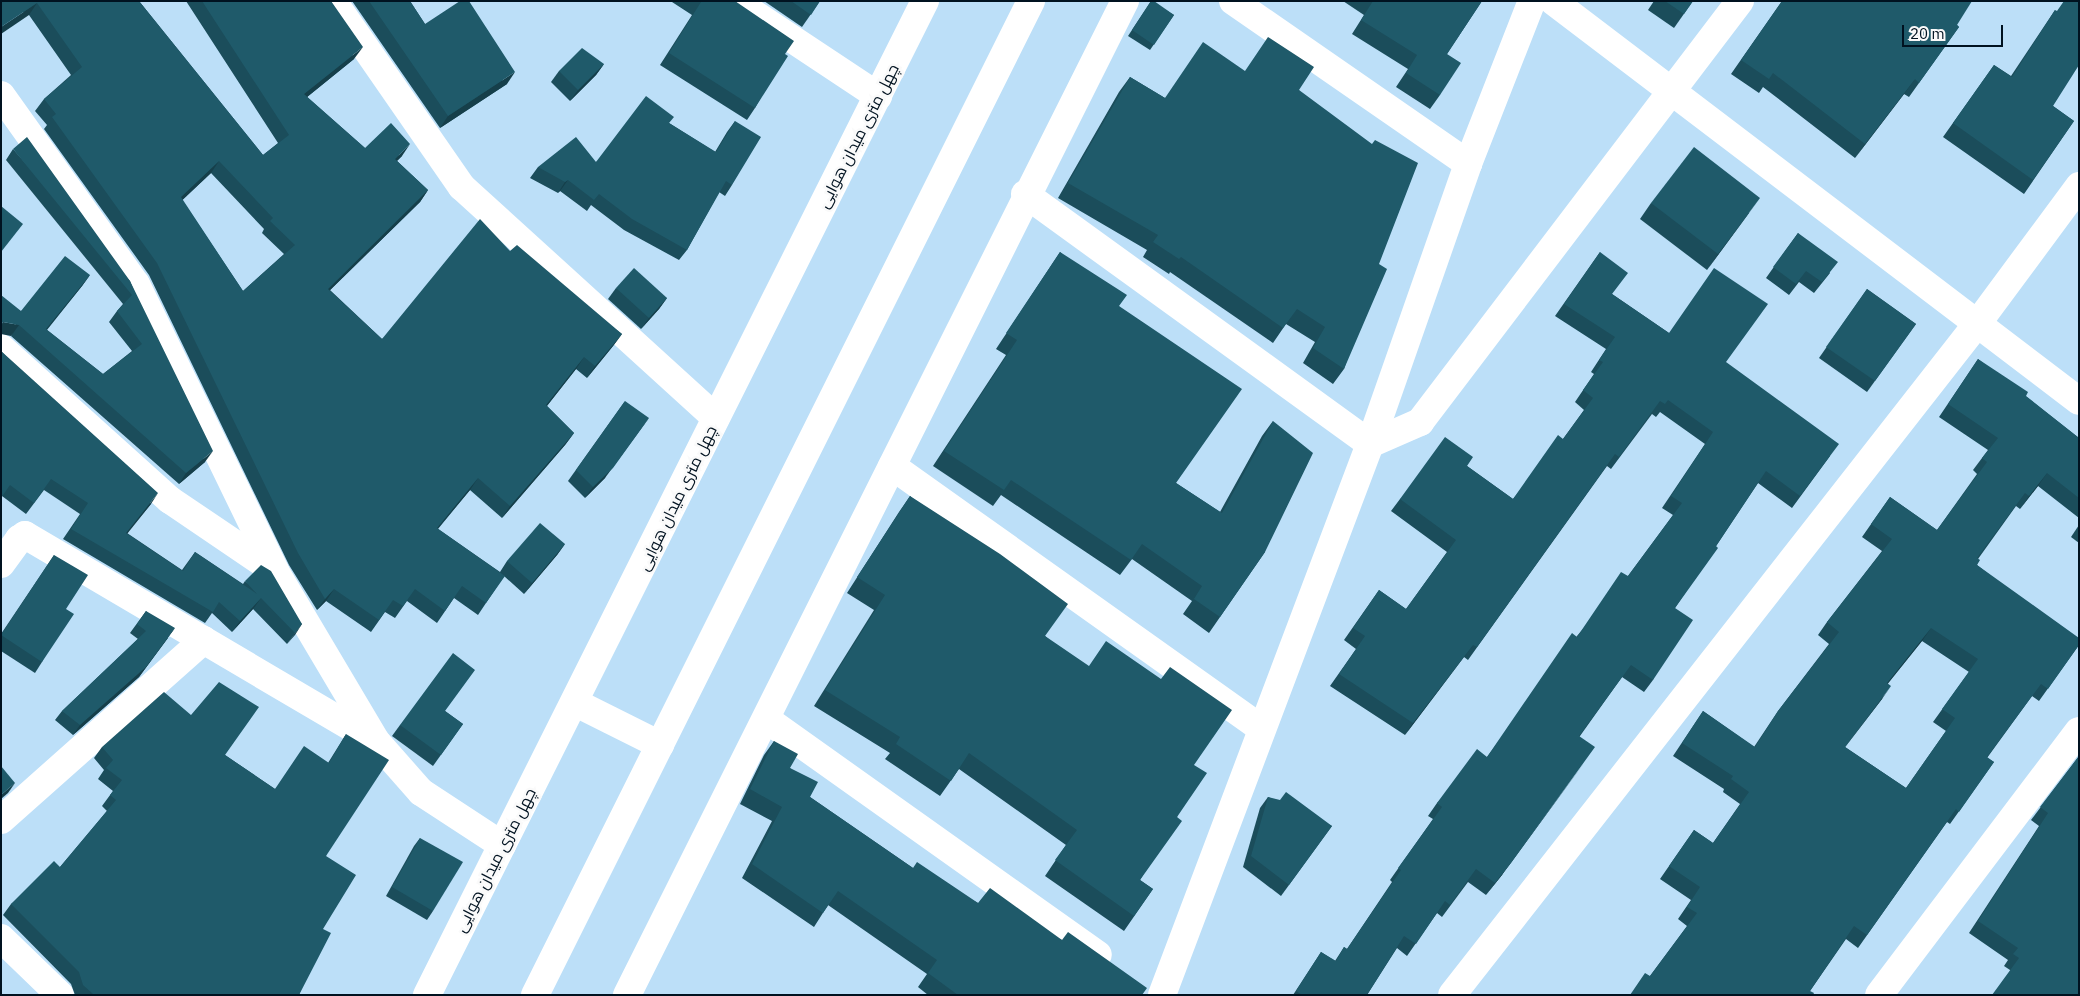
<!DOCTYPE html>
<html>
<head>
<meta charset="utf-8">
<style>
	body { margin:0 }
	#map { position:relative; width:2080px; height:996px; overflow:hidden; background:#bcdff8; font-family:"IBM Plex Sans",Cairo,sans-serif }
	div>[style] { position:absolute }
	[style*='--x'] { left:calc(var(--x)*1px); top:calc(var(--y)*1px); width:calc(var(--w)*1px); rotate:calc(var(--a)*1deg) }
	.minor>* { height:28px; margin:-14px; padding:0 14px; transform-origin:14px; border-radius:14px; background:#fff }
	.major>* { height:28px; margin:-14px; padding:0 14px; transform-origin:14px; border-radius:14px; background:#fff }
	.wall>* { inset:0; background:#1b4d5b }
	.shaded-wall>* { inset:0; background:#163f4a }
	.building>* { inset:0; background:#1f5a6a }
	span { translate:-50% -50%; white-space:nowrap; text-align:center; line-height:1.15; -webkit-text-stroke:5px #fafafa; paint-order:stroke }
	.street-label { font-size:16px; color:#001220 }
	.frame { position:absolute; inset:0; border:2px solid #001220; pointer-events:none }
	.scale { position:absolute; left:1902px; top:25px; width:101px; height:22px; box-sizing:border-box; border:2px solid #001220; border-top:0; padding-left:6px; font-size:15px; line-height:18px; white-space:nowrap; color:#001220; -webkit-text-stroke:4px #fafafa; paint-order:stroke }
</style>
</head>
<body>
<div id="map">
	<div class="minor">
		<div style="--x:333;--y:1;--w:226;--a:55.3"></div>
		<div style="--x:462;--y:187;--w:343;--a:42.3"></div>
		<div style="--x:735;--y:1;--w:172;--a:33.6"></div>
		<div style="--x:1233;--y:1;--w:286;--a:34.7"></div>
		<div style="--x:1553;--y:1;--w:661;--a:37.25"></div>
		<div style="--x:1;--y:95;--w:232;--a:54.5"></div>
		<div style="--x:136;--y:284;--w:318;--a:64.1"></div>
		<div style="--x:1025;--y:194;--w:426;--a:35.9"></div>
		<div style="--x:1370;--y:444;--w:55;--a:-23.7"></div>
		<div style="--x:1420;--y:422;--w:529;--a:-52.76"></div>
		<div style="--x:1;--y:348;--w:227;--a:42"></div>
		<div style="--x:170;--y:500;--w:127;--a:34.1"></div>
		<div style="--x:275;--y:571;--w:198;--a:59.3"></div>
		<div style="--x:376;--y:741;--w:68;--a:48.6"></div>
		<div style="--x:421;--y:792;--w:97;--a:33.2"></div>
		<div style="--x:892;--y:466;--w:452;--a:35.4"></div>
		<div style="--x:1;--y:564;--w:31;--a:-54"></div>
		<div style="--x:19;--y:539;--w:7;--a:-34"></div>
		<div style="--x:25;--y:535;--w:406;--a:30.5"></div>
		<div style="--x:766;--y:719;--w:407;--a:35.4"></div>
		<div style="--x:1;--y:820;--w:271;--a:-41.6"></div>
		<div style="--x:1;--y:938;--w:82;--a:44"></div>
		<div style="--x:627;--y:995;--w:1112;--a:-63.39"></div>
		<div style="--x:1162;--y:995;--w:589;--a:-69.32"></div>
		<div style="--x:1370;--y:444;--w:297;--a:-70.7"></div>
		<div style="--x:1468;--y:164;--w:175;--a:-68.6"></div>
		<div style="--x:1452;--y:995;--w:852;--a:-51.96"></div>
		<div style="--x:1977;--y:324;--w:172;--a:-53.5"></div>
		<div style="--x:1879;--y:995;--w:331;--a:-52.9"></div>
	</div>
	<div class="major">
		<div style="--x:576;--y:703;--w:94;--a:26.6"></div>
		<div style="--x:427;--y:995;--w:1112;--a:-63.39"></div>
		<div style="--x:535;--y:995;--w:1111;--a:-63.48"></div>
	</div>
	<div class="wall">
		<div style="clip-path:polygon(evenodd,1px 1px,139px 1px,263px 155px,278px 143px,186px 1px,331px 1px,354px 59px,307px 97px,365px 148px,402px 156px,397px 161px,428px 190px,420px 202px,330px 290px,382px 339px,510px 251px,622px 334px,613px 346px,587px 378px,576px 369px,547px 406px,574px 433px,565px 445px,502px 518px,470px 490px,438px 529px,500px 572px,507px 561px,565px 544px,557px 555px,524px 594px,504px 576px,478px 615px,454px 598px,437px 623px,407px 601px,395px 618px,385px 612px,371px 632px,326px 601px,317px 610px,289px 565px,149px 275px,44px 129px,47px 125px,35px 111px,44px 99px,71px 75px,29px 15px,1px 1px,211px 173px,264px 229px,262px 233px,284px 254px,243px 291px,182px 200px,211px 173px)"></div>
		<div style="clip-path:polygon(352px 1px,410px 1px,425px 24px,507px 84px,440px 128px)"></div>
		<div style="clip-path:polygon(673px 1px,735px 1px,785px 54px,755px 108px,747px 120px,660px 65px,692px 15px,672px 2px)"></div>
		<div style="clip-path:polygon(764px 1px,820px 1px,802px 27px)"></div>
		<div style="clip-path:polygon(1151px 1px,1174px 15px,1150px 50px,1128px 36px)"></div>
		<div style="clip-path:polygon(1343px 1px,1482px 1px,1447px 54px,1440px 95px,1430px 109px,1396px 87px,1408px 69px,1352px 34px,1364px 15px)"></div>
		<div style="clip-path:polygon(1654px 1px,1693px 1px,1674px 28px,1648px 10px)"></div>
		<div style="clip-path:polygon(1782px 1px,1957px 25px,1959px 27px,1909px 97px,1904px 94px,1855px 158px,1763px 87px,1759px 93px,1731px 74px)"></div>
		<div style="clip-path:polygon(2055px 10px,2053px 106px,2074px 121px,2024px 194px,1943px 137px,1994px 65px,2011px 76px)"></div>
		<div style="clip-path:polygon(604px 64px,596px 75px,570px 101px,551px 82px,559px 71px)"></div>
		<div style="clip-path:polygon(1245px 71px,1299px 90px,1379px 264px,1344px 369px,1333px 384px,1303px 363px,1315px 342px,1286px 324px,1273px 343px,1170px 272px,1169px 274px,1143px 257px,1147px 250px,1058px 198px,1119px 92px,1130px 77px,1165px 98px)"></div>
		<div style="clip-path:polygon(735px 121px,732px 185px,725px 196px,719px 192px,687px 250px,679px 260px,624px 230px,591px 205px,587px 211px,560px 191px,558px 193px,530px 178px,538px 167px,596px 162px,669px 123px,715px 152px,727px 132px)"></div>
		<div style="clip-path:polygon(13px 149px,130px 281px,205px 462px,179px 484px,11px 336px,21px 311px,90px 275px,82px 286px,47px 330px,103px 374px,132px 351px,109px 322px,117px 311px,123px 304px,6px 160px)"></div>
		<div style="clip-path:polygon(1651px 203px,1749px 213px,1707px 270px,1640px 219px)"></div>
		<div style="clip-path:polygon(1798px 233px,1830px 273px,1814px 293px,1799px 282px,1789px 295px,1766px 278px)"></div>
		<div style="clip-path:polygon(1060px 252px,1119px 306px,1176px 483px,1220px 512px,1262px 436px,1273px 421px,1265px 552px,1209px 633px,1183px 614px,1192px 601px,1132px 559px,1120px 575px,1001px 495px,993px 506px,933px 466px,1006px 355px,996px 349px)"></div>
		<div style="clip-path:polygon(1600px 252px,1612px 294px,1669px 333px,1726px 363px,1830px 456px,1792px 508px,1758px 483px,1675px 608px,1653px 680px,1644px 692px,1622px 677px,1580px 736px,1502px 875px,1486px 895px,1468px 882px,1442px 917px,1437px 913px,1407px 956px,1397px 948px,1367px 995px,1293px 995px,1321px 952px,1335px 961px,1344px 947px,1347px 949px,1392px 882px,1390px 880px,1433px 819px,1428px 816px,1437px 803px,1487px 757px,1577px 636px,1628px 576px,1673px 515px,1662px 508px,1705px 444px,1660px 412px,1656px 417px,1652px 414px,1611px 469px,1607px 466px,1468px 660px,1464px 657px,1405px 735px,1330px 686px,1356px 649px,1344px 640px,1379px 590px,1406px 609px,1447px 552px,1391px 511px,1400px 499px,1467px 466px,1513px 499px,1563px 439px,1584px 410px,1575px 402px,1594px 374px,1591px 372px,1606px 349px,1555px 316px)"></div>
		<div style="clip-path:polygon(616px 288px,667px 298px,659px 309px,641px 329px,608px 299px)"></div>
		<div style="clip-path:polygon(1867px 289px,1916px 324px,1867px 392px,1819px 358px)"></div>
		<div style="clip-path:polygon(1px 351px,151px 504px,127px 533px,182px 570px,195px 552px,243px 584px,245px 581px,302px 624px,287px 644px,253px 609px,232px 632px,212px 613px,205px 623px,63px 539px,80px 514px,44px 490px,26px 514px,2px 496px)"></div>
		<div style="clip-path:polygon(evenodd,1978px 359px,2079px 438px,2079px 518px,2038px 486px,2020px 509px,2016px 506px,1978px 559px,1977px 565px,2079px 645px,2039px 701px,2032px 696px,1987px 758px,1994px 762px,1950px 824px,1947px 822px,1858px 948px,1846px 939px,1810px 991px,1650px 976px,1687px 926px,1678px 919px,1691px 900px,1660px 879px,1694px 830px,1713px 843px,1740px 804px,1723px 792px,1724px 789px,1673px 756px,1703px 711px,1754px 747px,1778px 711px,1829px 644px,1818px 635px,1827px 622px,1882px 551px,1862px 537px,1890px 497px,1937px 530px,1977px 474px,1973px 470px,1988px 450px,1939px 417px,1978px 359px,1922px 641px,1969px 672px,1933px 722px,1946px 731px,1906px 788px,1845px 747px,1882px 699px,1888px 683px,1922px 641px)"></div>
		<div style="clip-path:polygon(625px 401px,605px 478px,585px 498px,568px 481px)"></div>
		<div style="clip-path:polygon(910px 496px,1045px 636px,1194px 765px,1177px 817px,1140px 880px,1153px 889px,1124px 931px,1045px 876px,1066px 845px,959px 769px,940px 796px,885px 759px,890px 753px,814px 706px,874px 610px,847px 593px,899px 512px)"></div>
		<div style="clip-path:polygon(2079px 525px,2079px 543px,2071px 537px)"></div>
		<div style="clip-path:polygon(54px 555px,66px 609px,42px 662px,35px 673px,1px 651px,1px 634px)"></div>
		<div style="clip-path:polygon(146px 611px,168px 638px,139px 677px,73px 735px,55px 720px,62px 711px,138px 639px,130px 633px)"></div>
		<div style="clip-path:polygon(445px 711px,463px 724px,433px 766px,392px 736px,400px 725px)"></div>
		<div style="clip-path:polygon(346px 734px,326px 856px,323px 929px,299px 995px,75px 995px,71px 984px,3px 915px,11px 904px,60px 867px,107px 811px,102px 806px,113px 791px,98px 779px,104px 770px,94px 758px,102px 747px,225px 755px,275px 789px,328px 763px)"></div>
		<div style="clip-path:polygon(774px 741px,790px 768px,810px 797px,913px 868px,978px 903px,1062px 940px,1142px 995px,928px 995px,918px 987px,927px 974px,828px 905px,814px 927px,742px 878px,772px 821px,740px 804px,764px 755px)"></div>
		<div style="clip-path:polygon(2079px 756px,2079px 995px,2010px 970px,2004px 966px,2008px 960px,1969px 933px,2039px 826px,2031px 820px)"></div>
		<div style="clip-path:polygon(1268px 797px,1332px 826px,1281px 896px,1243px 867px,1260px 808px)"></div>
		<div style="clip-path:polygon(420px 838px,433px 911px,427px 920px,386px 896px,414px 846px)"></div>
	</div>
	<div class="shaded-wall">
		<div style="clip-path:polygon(37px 3px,29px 15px,1px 34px,1px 27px)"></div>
		<div style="clip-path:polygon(363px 47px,354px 59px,296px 106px,304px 94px)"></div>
		<div style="clip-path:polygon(604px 64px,596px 75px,570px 101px,578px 90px)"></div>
		<div style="clip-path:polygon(515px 72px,507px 84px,440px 128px,448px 116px)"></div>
		<div style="clip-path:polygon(1915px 79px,1904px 94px,1855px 158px,1865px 144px)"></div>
		<div style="clip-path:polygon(410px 144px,402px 156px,387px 170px,395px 159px)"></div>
		<div style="clip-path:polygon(219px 161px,211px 173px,173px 209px,181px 197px)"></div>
		<div style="clip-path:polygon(568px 180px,560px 191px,558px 193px,565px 182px)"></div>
		<div style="clip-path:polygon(428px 190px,420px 202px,320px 300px,328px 289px)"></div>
		<div style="clip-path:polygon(1760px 198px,1749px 213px,1707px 270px,1718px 254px)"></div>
		<div style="clip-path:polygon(90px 275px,82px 286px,38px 340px,46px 329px)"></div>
		<div style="clip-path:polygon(667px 298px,659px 309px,641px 329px,649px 318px)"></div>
		<div style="clip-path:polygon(3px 322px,19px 325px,11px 336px,1px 334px,1px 325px)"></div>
		<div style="clip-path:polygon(622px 334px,613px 346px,587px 378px,595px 366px)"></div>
		<div style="clip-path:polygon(584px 357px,576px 369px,538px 417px,546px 405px)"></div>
		<div style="clip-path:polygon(649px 418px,605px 478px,585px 498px,593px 487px)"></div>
		<div style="clip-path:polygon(574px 433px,565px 445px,502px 518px,510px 506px)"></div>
		<div style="clip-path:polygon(213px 451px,205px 462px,179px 484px,186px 473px)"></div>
		<div style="clip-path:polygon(2047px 473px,2038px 486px,2020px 509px,2029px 496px)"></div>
		<div style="clip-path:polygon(478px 478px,470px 490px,428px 540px,437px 528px)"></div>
		<div style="clip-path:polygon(158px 493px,151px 504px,119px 544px,126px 533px)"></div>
		<div style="clip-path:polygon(565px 544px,557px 555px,524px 594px,532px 583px)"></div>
		<div style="clip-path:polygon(334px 589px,326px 601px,317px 610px,325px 599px)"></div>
		<div style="clip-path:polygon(261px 598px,253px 609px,232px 632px,240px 621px)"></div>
		<div style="clip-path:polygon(302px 624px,295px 635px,287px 644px,295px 633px)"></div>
		<div style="clip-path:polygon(175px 628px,139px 677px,73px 735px,80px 725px)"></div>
		<div style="clip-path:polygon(1931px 628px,1922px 641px,1878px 696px,1887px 683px)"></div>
		<div style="clip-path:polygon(1473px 645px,1464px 657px,1405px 735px,1413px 723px)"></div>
		<div style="clip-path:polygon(1891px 686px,1882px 699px,1836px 759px,1845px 747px)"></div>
		<div style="clip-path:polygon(1587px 759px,1502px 875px,1486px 895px,1495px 883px)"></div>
		<div style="clip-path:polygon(15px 783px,8px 793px,1px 799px,1px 795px)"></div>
	</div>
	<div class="building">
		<div style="clip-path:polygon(evenodd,1px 1px,139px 1px,263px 155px,289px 135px,202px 1px,331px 1px,363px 47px,304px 94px,365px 148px,391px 123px,410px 144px,395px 159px,428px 190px,328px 289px,382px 339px,480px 219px,510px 251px,517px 245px,622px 334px,595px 366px,584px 357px,546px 405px,574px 433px,510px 506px,478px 478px,437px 528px,505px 576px,486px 603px,462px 586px,445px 611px,415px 589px,403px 606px,393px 600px,379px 620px,334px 589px,325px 599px,298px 553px,157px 263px,52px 117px,56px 114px,44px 99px,82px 67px,37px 3px,1px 27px,1px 1px,219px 161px,273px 218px,270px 221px,295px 245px,243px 291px,181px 197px,219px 161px)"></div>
		<div style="clip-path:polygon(369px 1px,410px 1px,425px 24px,460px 1px,469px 1px,515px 72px,448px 116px)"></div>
		<div style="clip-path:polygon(699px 1px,735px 1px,794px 41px,785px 54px,788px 56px,755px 108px,669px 53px,701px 2px)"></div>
		<div style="clip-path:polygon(791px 1px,820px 1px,811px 15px)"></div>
		<div style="clip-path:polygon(1151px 1px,1154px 1px,1174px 15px,1154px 45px,1132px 30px)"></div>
		<div style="clip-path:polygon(1373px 1px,1482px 1px,1447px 54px,1461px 63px,1440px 95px,1406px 73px,1417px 55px,1361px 20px)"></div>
		<div style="clip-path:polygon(1665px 1px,1693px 1px,1684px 14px)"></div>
		<div style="clip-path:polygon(1782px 1px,1972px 1px,1957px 25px,1959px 27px,1919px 83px,1915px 79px,1865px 144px,1773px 73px,1769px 79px,1741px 60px)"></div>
		<div style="clip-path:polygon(2064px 1px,2079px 1px,2079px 65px,2053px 106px,2074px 121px,2033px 180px,1953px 123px,1994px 65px,2012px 77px,2055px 10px,2057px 11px)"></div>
		<div style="clip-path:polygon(1268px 37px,1314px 67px,1299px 90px,1372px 144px,1375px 140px,1418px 163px,1379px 264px,1387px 269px,1344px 369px,1313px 348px,1325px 327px,1297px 309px,1283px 328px,1181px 257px,1179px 259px,1153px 242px,1158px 235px,1068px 183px,1130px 77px,1165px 98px,1203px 42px,1245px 71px)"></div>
		<div style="clip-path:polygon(582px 48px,604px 64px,578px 90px,559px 71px)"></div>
		<div style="clip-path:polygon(646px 96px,674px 117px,669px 123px,716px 152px,735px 121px,761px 137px,732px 185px,726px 181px,687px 250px,632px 219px,599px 194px,594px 200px,568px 180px,565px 182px,538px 167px,576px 137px,596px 162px)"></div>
		<div style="clip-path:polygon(27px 137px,130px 281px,213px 451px,186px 473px,19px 325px,3px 322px,1px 325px,1px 295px,21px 311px,65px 256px,90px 275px,46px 329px,103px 374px,142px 344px,117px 311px,132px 295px,13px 149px)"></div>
		<div style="clip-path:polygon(1694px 147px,1760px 198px,1718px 254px,1651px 203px)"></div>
		<div style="clip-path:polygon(1px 206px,23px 224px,1px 252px)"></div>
		<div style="clip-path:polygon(1798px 233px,1838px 262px,1822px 282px,1806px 271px,1796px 284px,1773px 267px)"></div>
		<div style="clip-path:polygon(1060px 252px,1127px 295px,1119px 306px,1242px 389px,1176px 483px,1222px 513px,1273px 421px,1313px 453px,1265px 552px,1220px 617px,1194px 599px,1202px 586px,1142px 544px,1131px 560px,1011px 480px,1004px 490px,944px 451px,1017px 340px,1006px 333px)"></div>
		<div style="clip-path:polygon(1600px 252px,1628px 273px,1612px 294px,1669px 333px,1714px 268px,1768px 304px,1726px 362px,1839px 444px,1800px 496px,1766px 471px,1716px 546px,1718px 548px,1675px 608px,1693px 620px,1653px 680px,1631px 665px,1579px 736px,1595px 747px,1511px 863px,1495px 883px,1476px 869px,1450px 905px,1445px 901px,1416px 944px,1404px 936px,1367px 995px,1302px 995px,1296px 991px,1321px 952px,1336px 961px,1344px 947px,1347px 949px,1401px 870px,1398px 868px,1442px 807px,1437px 803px,1477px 749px,1487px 757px,1572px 633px,1577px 637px,1621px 572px,1628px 576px,1682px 503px,1671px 496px,1713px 432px,1668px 400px,1665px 404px,1660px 401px,1619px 457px,1615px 454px,1477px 647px,1473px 645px,1413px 723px,1339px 674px,1365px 636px,1353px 628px,1379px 590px,1406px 609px,1456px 540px,1400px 499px,1445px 437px,1473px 457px,1467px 466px,1513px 499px,1558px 435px,1563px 439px,1593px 398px,1583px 390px,1603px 362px,1599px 360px,1615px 337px,1564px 304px)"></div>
		<div style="clip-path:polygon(634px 268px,667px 298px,649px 318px,616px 288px)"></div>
		<div style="clip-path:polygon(1867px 289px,1916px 324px,1875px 381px,1826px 347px)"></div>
		<div style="clip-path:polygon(1px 351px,158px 493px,126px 533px,183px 571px,195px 552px,257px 594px,245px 581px,261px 565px,271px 571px,302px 624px,295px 633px,261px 598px,240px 621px,219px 602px,213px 612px,71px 529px,88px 503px,51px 479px,34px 503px,10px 485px,1px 498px)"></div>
		<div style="clip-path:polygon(evenodd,1978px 359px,2028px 392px,2026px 396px,2079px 438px,2079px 498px,2047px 473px,2029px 496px,2025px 493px,1977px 558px,1980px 560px,1977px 565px,2079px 638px,2079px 645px,2048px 689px,2041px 684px,1987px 757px,1994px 762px,1959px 812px,1956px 809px,1867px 935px,1854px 926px,1810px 991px,1814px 993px,1813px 995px,1630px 995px,1645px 973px,1650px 976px,1697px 913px,1687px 907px,1700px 887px,1669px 866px,1694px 830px,1713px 843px,1749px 792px,1731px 779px,1733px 776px,1682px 743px,1703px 711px,1755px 747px,1778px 711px,1839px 632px,1827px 622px,1892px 539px,1871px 524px,1890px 497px,1937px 530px,1987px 462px,1982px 458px,1998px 438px,1948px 404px,1978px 359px,1931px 628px,1978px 659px,1942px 709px,1955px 718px,1906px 788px,1845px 747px,1891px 686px,1887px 683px,1931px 628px)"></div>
		<div style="clip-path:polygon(625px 401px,649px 418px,613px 468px,593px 487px,576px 470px)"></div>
		<div style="clip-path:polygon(910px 496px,1000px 554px,1068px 604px,1045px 636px,1089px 666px,1106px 641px,1161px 679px,1170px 667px,1232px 710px,1194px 765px,1207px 773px,1177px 817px,1182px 821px,1140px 880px,1153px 889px,1134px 916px,1055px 860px,1077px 830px,969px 753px,951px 781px,896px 744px,900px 737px,825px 690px,885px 595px,857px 577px)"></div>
		<div style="clip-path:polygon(540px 523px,565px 544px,532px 583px,507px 561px)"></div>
		<div style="clip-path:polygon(54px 555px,88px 575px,66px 609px,74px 614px,42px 662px,1px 635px)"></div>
		<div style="clip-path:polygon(146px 611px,175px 628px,146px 667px,80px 725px,62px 711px,146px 631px,137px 624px)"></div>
		<div style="clip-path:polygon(453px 653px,475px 670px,445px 711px,463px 724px,441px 755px,400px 725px)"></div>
		<div style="clip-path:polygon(219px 682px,259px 707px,225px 755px,275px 789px,304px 746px,329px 763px,346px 734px,389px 760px,326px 856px,356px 875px,323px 929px,331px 933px,299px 995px,92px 995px,93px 994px,83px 985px,79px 972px,11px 904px,54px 861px,60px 867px,116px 800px,110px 795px,122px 780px,106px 768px,113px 760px,102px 747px,164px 692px,191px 715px)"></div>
		<div style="clip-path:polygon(774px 741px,798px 754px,790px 768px,818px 782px,810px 797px,913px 868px,917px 862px,978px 903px,990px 888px,1062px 940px,1068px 932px,1147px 988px,1142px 995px,958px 995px,928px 973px,937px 960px,838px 891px,823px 913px,752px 864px,782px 807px,750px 789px)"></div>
		<div style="clip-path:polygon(2079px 756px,2079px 995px,1992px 995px,2019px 958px,2013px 954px,2018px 948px,1978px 921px,2048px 813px,2040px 807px)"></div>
		<div style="clip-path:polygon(1px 766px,15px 783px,1px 795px)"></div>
		<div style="clip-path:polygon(1286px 792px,1332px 826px,1289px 885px,1251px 856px,1268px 797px,1280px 800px)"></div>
		<div style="clip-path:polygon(420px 838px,463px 862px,433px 911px,392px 887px)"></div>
	</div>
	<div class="street-label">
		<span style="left:858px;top:136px;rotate:-63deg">چهل متری میدان هوایی</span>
		<span style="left:677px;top:498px;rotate:-64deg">چهل متری میدان هوایی</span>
		<span style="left:495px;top:860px;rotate:-63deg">چهل متری میدان هوایی</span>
	</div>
	<div class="frame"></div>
	<div class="scale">20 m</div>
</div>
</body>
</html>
